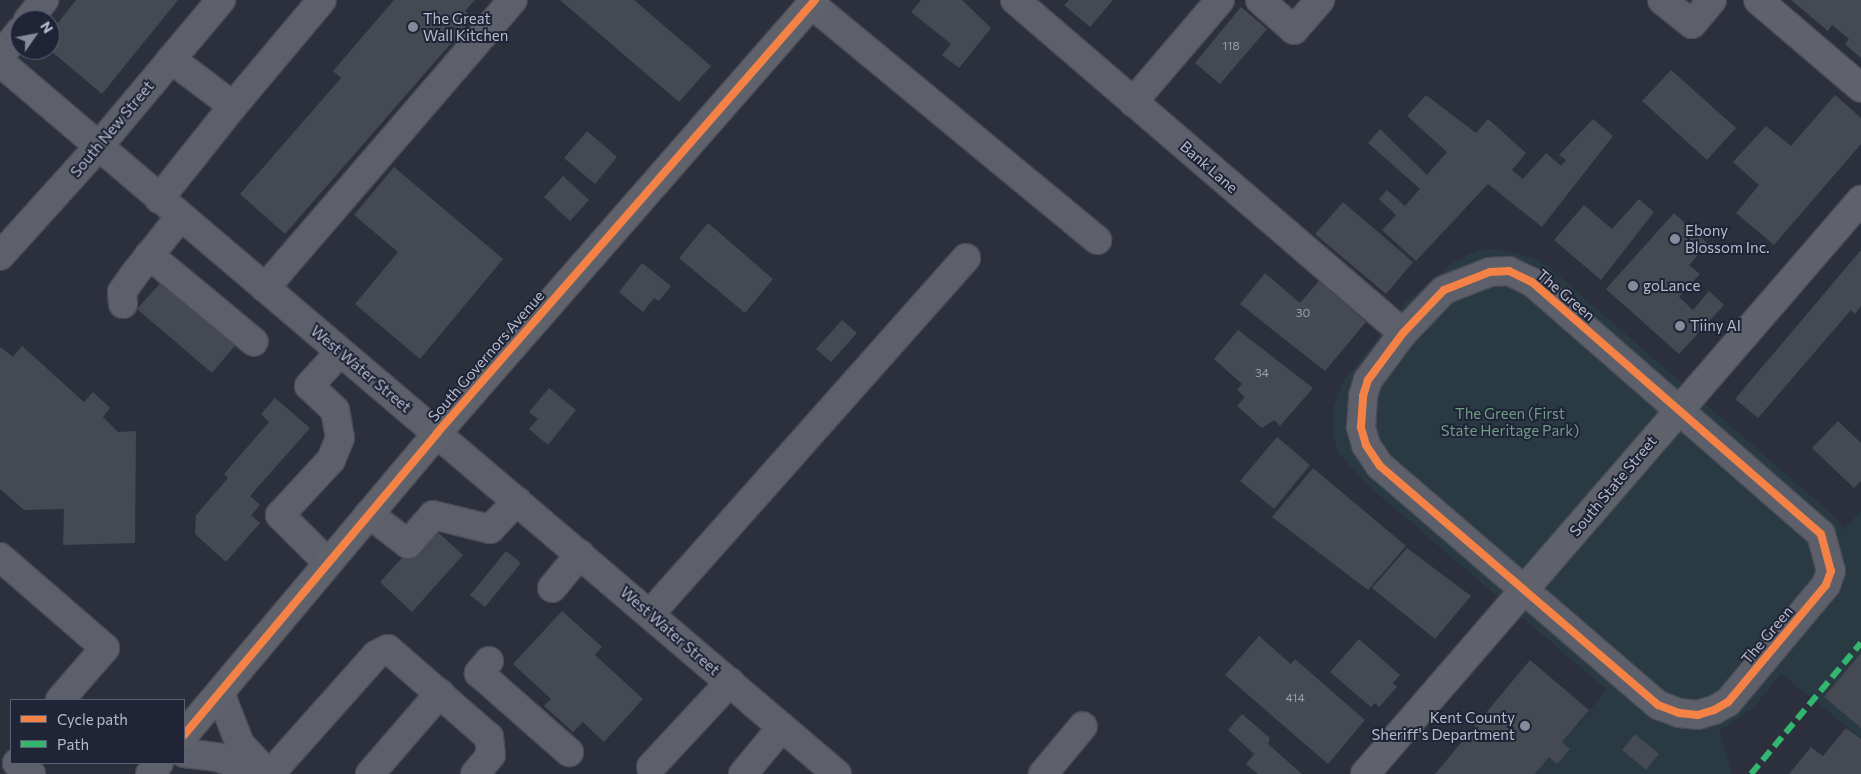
<!DOCTYPE html>
<html>
<head>
<meta charset="utf-8">
<style>
	body { margin:0 }
	#map { position:relative; width:1861px; height:774px; overflow:hidden; background:#2c303c; font-family:Commissioner,sans-serif }
	div>[style] { position:absolute }
	[style*='--x'] { left:calc(var(--x)*1px); top:calc(var(--y)*1px); width:calc(var(--w)*1px); rotate:calc(var(--a)*1deg) }
	.green>* { inset:0; background:#293a42 }
	.building>* { inset:0; background:#454952 }
	.roads { filter:drop-shadow(1px 0 #494c55) drop-shadow(-1px 0 #494c55) drop-shadow(0 1px #494c55) drop-shadow(0 -1px #494c55) }
	.minor>* { height:28px; margin:-14px; padding:0 14px; transform-origin:14px; border-radius:14px; background:#5d606a }
	.major>* { height:28px; margin:-14px; padding:0 14px; transform-origin:14px; border-radius:14px; background:#60626b }
	.quiet>* { height:6px; margin-top:-3px; transform-origin:0; background:repeating-linear-gradient(90deg,#33b770 0 12px,transparent 0 18px) }
	.cycleway>* { height:8px; margin:-4px; padding:0 4px; transform-origin:4px; border-radius:4px; background:#f48246 }
	.dots>* { width:14px; height:14px; translate:-50% -50%; box-sizing:border-box; border:2px solid #1f2437; border-radius:50% }
	span { translate:-50% -50%; white-space:nowrap; text-align:center; line-height:1.15; -webkit-text-stroke:4px #1f2437; paint-order:stroke }
	.number-label { font-size:12px; color:#9b9eae }
	.number-label span { -webkit-text-stroke-width:0 }
	.poi-label { font-size:15px; color:#b8bbcc }
	.left { translate:0 -50%; text-align:left }
	.right { translate:-100% -50%; text-align:right }
	.street-label { font-size:15px; color:#b8bbcc }
	.park-label { font-size:15px; color:#6f9d83 }
	.legend { position:absolute; left:10px; top:699px; width:175px; height:65px; box-sizing:border-box; background:#1f2437; border:1px solid #5c6073; margin:0; padding:6px 9px; list-style:none; font-size:15px; color:#b8bbcc }
	.legend li { display:flex; align-items:center; gap:10px; height:25px }
	.legend b { width:25px; border:1px solid #5c6073 }
	.north { position:absolute; left:10px; top:10px; width:50px; height:50px; box-sizing:border-box; background:#1f2437; border:1px solid #5c6073; border-radius:50%; rotate:57deg; font-size:14px; font-weight:700; line-height:20px; text-align:center; color:#b8bbcc }
	.north::after { content:''; display:block; margin:auto; width:18px; height:22px; background:#878a9a; clip-path:polygon(50% 0,100% 100%,50% 72%,0 100%) }
</style>
</head>
<body>
<div id="map">
	<div class="green">
		<div style="clip-path:polygon(1499px 249px,1537px 259px,1557px 274px,1835px 517px,1843px 530px,1861px 511px,1861px 738px,1781px 674px,1751px 710px,1719px 731px,1732px 774px,1535px 774px,1607px 690px,1371px 488px,1338px 453px,1333px 433px,1334px 406px,1343px 382px,1407px 301px,1455px 261px,1478px 250px)"></div>
	</div>
	<div class="building">
		<div style="clip-path:polygon(76px 0,178px 0,102px 94px,50px 50px,50px 33px)"></div>
		<div style="clip-path:polygon(394px 0,475px 0,465px 11px,473px 18px,285px 234px,240px 194px,341px 78px,333px 71px)"></div>
		<div style="clip-path:polygon(560px 0,634px 0,711px 66px,679px 102px)"></div>
		<div style="clip-path:polygon(921px 0,962px 0,991px 28px,959px 68px,942px 55px,951px 44px,911px 12px)"></div>
		<div style="clip-path:polygon(1069px 0,1113px 0,1090px 27px,1064px 5px)"></div>
		<div style="clip-path:polygon(1791px 0,1861px 0,1861px 58px,1845px 44px,1849px 39px,1832px 25px,1828px 31px)"></div>
		<div style="clip-path:polygon(1241px 7px,1267px 29px,1220px 84px,1195px 63px)"></div>
		<div style="clip-path:polygon(1671px 70px,1736px 128px,1707px 160px,1642px 101px)"></div>
		<div style="clip-path:polygon(1426px 95px,1476px 133px,1488px 119px,1526px 153px,1512px 170px,1523px 179px,1546px 153px,1561px 166px,1566px 160px,1559px 155px,1593px 119px,1613px 136px,1542px 227px,1488px 184px,1416px 261px,1382px 230px,1396px 215px,1379px 199px,1387px 190px,1405px 206px,1420px 189px,1368px 143px,1380px 129px,1427px 175px,1447px 152px,1407px 116px)"></div>
		<div style="clip-path:polygon(1835px 95px,1861px 118px,1861px 144px,1774px 245px,1736px 213px,1759px 185px,1733px 162px,1766px 126px,1791px 146px)"></div>
		<div style="clip-path:polygon(587px 131px,617px 157px,595px 184px,564px 158px)"></div>
		<div style="clip-path:polygon(394px 167px,503px 259px,420px 359px,355px 304px,398px 252px,354px 215px)"></div>
		<div style="clip-path:polygon(563px 176px,589px 200px,570px 221px,544px 197px)"></div>
		<div style="clip-path:polygon(1639px 199px,1654px 212px,1601px 280px,1554px 240px,1584px 205px,1612px 229px)"></div>
		<div style="clip-path:polygon(1343px 202px,1413px 262px,1386px 294px,1315px 234px)"></div>
		<div style="clip-path:polygon(1674px 213px,1708px 244px,1689px 265px,1700px 274px,1679px 297px,1693px 310px,1709px 291px,1724px 305px,1679px 354px,1606px 289px)"></div>
		<div style="clip-path:polygon(708px 223px,773px 279px,745px 313px,679px 258px)"></div>
		<div style="clip-path:polygon(1861px 250px,1861px 306px,1855px 314px,1851px 310px,1758px 418px,1735px 399px)"></div>
		<div style="clip-path:polygon(642px 263px,671px 286px,659px 301px,654px 298px,643px 312px,619px 292px)"></div>
		<div style="clip-path:polygon(1265px 273px,1300px 303px,1319px 281px,1366px 322px,1325px 371px,1240px 304px)"></div>
		<div style="clip-path:polygon(164px 279px,238px 342px,212px 373px,137px 309px)"></div>
		<div style="clip-path:polygon(842px 320px,857px 333px,831px 362px,816px 349px)"></div>
		<div style="clip-path:polygon(1238px 330px,1313px 388px,1280px 426px,1274px 420px,1262px 428px,1237px 406px,1245px 397px,1237px 390px,1242px 384px,1214px 359px)"></div>
		<div style="clip-path:polygon(22px 346px,84px 402px,93px 392px,110px 408px,103px 417px,118px 432px,136px 431px,135px 543px,63px 545px,64px 509px,24px 510px,0 489px,0 347px,13px 357px)"></div>
		<div style="clip-path:polygon(549px 388px,576px 410px,548px 445px,529px 429px,538px 419px,529px 412px)"></div>
		<div style="clip-path:polygon(275px 398px,310px 428px,250px 496px,260px 505px,251px 515px,260px 523px,226px 562px,195px 534px,196px 515px,228px 478px,224px 474px,269px 422px,261px 414px)"></div>
		<div style="clip-path:polygon(1838px 421px,1861px 443px,1861px 481px,1854px 488px,1812px 448px)"></div>
		<div style="clip-path:polygon(1277px 437px,1310px 465px,1274px 509px,1240px 481px)"></div>
		<div style="clip-path:polygon(1313px 468px,1406px 546px,1368px 590px,1272px 517px)"></div>
		<div style="clip-path:polygon(431px 526px,463px 555px,412px 612px,380px 582px)"></div>
		<div style="clip-path:polygon(1407px 548px,1471px 596px,1435px 639px,1372px 588px)"></div>
		<div style="clip-path:polygon(506px 551px,521px 563px,485px 607px,470px 595px)"></div>
		<div style="clip-path:polygon(562px 611px,602px 647px,595px 655px,643px 699px,604px 742px,583px 722px,573px 732px,544px 706px,551px 699px,513px 664px)"></div>
		<div style="clip-path:polygon(1259px 636px,1291px 664px,1295px 659px,1365px 720px,1328px 764px,1225px 675px)"></div>
		<div style="clip-path:polygon(1359px 639px,1400px 675px,1393px 683px,1397px 687px,1379px 707px,1375px 703px,1371px 707px,1330px 672px)"></div>
		<div style="clip-path:polygon(1861px 653px,1861px 728px,1824px 697px)"></div>
		<div style="clip-path:polygon(1530px 660px,1589px 710px,1562px 742px,1570px 749px,1557px 764px,1549px 757px,1535px 774px,1435px 774px)"></div>
		<div style="clip-path:polygon(1242px 714px,1270px 738px,1268px 744px,1302px 774px,1258px 774px,1246px 764px,1254px 754px,1228px 730px)"></div>
		<div style="clip-path:polygon(1846px 728px,1861px 739px,1861px 774px,1789px 774px,1811px 747px,1823px 756px)"></div>
		<div style="clip-path:polygon(1635px 734px,1659px 754px,1646px 770px,1622px 750px)"></div>
	</div>
	<div class="roads">
		<div class="minor">
			<div style="--x:1015;--y:0;--w:511;--a:40.64"></div>
			<div style="--x:1260;--y:0;--w:45;--a:41.4"></div>
			<div style="--x:1294;--y:30;--w:40;--a:-49"></div>
			<div style="--x:1662;--y:0;--w:38;--a:39"></div>
			<div style="--x:1692;--y:24;--w:31;--a:-50"></div>
			<div style="--x:811;--y:4;--w:371;--a:39.5"></div>
			<div style="--x:28;--y:20;--w:26;--a:-51"></div>
			<div style="--x:0;--y:56;--w:32;--a:-51"></div>
			<div style="--x:171;--y:59;--w:78;--a:37.2"></div>
			<div style="--x:233;--y:106;--w:138;--a:-50"></div>
			<div style="--x:0;--y:62;--w:1099;--a:40.39"></div>
			<div style="--x:1133;--y:102;--w:134;--a:-49.5"></div>
			<div style="--x:159;--y:199;--w:119;--a:-51.5"></div>
			<div style="--x:149;--y:255;--w:136;--a:39.6"></div>
			<div style="--x:0;--y:256;--w:147;--a:-48"></div>
			<div style="--x:98;--y:147;--w:192;--a:-50.1"></div>
			<div style="--x:1509;--y:271;--w:25;--a:26"></div>
			<div style="--x:1532;--y:282;--w:383;--a:41.1"></div>
			<div style="--x:1821;--y:534;--w:38;--a:75"></div>
			<div style="--x:1831;--y:571;--w:15;--a:110"></div>
			<div style="--x:1826;--y:585;--w:153;--a:129.9"></div>
			<div style="--x:1728;--y:702;--w:16;--a:150"></div>
			<div style="--x:1714;--y:710;--w:17;--a:163"></div>
			<div style="--x:1698;--y:715;--w:19;--a:-174"></div>
			<div style="--x:1679;--y:713;--w:22;--a:-159"></div>
			<div style="--x:1658;--y:705;--w:367;--a:-139.3"></div>
			<div style="--x:1380;--y:466;--w:25;--a:-124"></div>
			<div style="--x:1366;--y:445;--w:19;--a:-106"></div>
			<div style="--x:1361;--y:427;--w:31;--a:-86"></div>
			<div style="--x:1363;--y:396;--w:17;--a:-73"></div>
			<div style="--x:1368;--y:380;--w:59;--a:-53.3"></div>
			<div style="--x:1403;--y:333;--w:59;--a:-46.4"></div>
			<div style="--x:1444;--y:290;--w:49;--a:-21.4"></div>
			<div style="--x:1490;--y:272;--w:19;--a:-3"></div>
			<div style="--x:265;--y:288;--w:380;--a:-49.3"></div>
			<div style="--x:123;--y:304;--w:12;--a:-95"></div>
			<div style="--x:122;--y:292;--w:19;--a:-55"></div>
			<div style="--x:133;--y:276;--w:75;--a:-51.5"></div>
			<div style="--x:369;--y:514;--w:49;--a:37.6"></div>
			<div style="--x:408;--y:544;--w:38;--a:-49"></div>
			<div style="--x:433;--y:515;--w:59;--a:13.8"></div>
			<div style="--x:490;--y:529;--w:39;--a:-46"></div>
			<div style="--x:0;--y:557;--w:139;--a:40.9"></div>
			<div style="--x:105;--y:648;--w:69;--a:130.9"></div>
			<div style="--x:328;--y:563;--w:68;--a:-135"></div>
			<div style="--x:280;--y:515;--w:75;--a:-47.2"></div>
			<div style="--x:331;--y:460;--w:24;--a:-68"></div>
			<div style="--x:340;--y:438;--w:28;--a:-100"></div>
			<div style="--x:335;--y:410;--w:35;--a:-137"></div>
			<div style="--x:309;--y:386;--w:46;--a:-47.6"></div>
			<div style="--x:552;--y:588;--w:44;--a:-50.5"></div>
			<div style="--x:650;--y:614;--w:476;--a:-48.4"></div>
			<div style="--x:489;--y:661;--w:16;--a:130"></div>
			<div style="--x:479;--y:673;--w:120;--a:41.3"></div>
			<div style="--x:220;--y:693;--w:55;--a:68.6"></div>
			<div style="--x:240;--y:744;--w:41;--a:47"></div>
			<div style="--x:184;--y:753;--w:33;--a:7"></div>
			<div style="--x:217;--y:757;--w:50;--a:19.9"></div>
			<div style="--x:17;--y:763;--w:18;--a:38"></div>
			<div style="--x:651;--y:767;--w:116;--a:-47.1"></div>
			<div style="--x:270;--y:774;--w:159;--a:-48.3"></div>
			<div style="--x:376;--y:655;--w:13;--a:-27"></div>
			<div style="--x:388;--y:649;--w:134;--a:41.1"></div>
			<div style="--x:489;--y:737;--w:18;--a:84"></div>
			<div style="--x:491;--y:755;--w:25;--a:130"></div>
			<div style="--x:370;--y:774;--w:107;--a:-49.2"></div>
			<div style="--x:743;--y:774;--w:61;--a:-50.3"></div>
			<div style="--x:1043;--y:774;--w:62;--a:-50.2"></div>
		</div>
		<div class="major">
			<div style="--x:1758;--y:0;--w:135;--a:40.5"></div>
			<div style="--x:184;--y:735;--w:394;--a:-50"></div>
			<div style="--x:437;--y:433;--w:575;--a:-48.88"></div>
			<div style="--x:150;--y:774;--w:14;--a:-51"></div>
			<div style="--x:1365;--y:774;--w:759;--a:-49.17"></div>
		</div>
	</div>
	<div class="quiet">
		<div style="--x:1751;--y:774;--w:171;--a:-50"></div>
	</div>
	<div class="cycleway">
		<div style="--x:1509;--y:271;--w:25;--a:26"></div>
		<div style="--x:1532;--y:282;--w:383;--a:41.1"></div>
		<div style="--x:1821;--y:534;--w:38;--a:75"></div>
		<div style="--x:1831;--y:571;--w:15;--a:110"></div>
		<div style="--x:1826;--y:585;--w:153;--a:129.9"></div>
		<div style="--x:1728;--y:702;--w:16;--a:150"></div>
		<div style="--x:1714;--y:710;--w:17;--a:163"></div>
		<div style="--x:1698;--y:715;--w:19;--a:-174"></div>
		<div style="--x:1679;--y:713;--w:22;--a:-159"></div>
		<div style="--x:1658;--y:705;--w:367;--a:-139.3"></div>
		<div style="--x:1380;--y:466;--w:25;--a:-124"></div>
		<div style="--x:1366;--y:445;--w:19;--a:-106"></div>
		<div style="--x:1361;--y:427;--w:31;--a:-86"></div>
		<div style="--x:1363;--y:396;--w:17;--a:-73"></div>
		<div style="--x:1368;--y:380;--w:59;--a:-53.3"></div>
		<div style="--x:1403;--y:333;--w:59;--a:-46.4"></div>
		<div style="--x:1444;--y:290;--w:49;--a:-21.4"></div>
		<div style="--x:1490;--y:272;--w:19;--a:-3"></div>
		<div style="--x:184;--y:735;--w:394;--a:-50"></div>
		<div style="--x:437;--y:433;--w:575;--a:-48.88"></div>
	</div>
	<div class="dots">
		<div style="left:413px;top:27px;background:#878a9a"></div>
		<div style="left:1675px;top:239px;background:#878a9a"></div>
		<div style="left:1633px;top:286px;background:#878a9a"></div>
		<div style="left:1680px;top:326px;background:#878a9a"></div>
		<div style="left:1525px;top:726px;background:#878a9a"></div>
	</div>
	<div class="number-label">
		<span style="left:1231px;top:46px">118</span>
		<span style="left:1303px;top:313px">30</span>
		<span style="left:1262px;top:373px">34</span>
		<span style="left:1295px;top:698px">414</span>
	</div>
	<div class="poi-label">
		<span class="left" style="left:423px;top:27px">The Great<br>Wall Kitchen</span>
		<span class="left" style="left:1685px;top:239px">Ebony<br>Blossom Inc.</span>
		<span class="left" style="left:1643px;top:286px">goLance</span>
		<span class="left" style="left:1690px;top:326px">Tiiny AI</span>
		<span class="right" style="left:1515px;top:726px">Kent County<br>Sheriff's Department</span>
	</div>
	<div class="street-label">
		<span style="left:112px;top:129px;rotate:-50deg">South New Street</span>
		<span style="left:1209px;top:167px;rotate:41deg">Bank Lane</span>
		<span style="left:1566px;top:295px;rotate:40deg">The Green</span>
		<span style="left:486px;top:356px;rotate:-49deg">South Governors Avenue</span>
		<span style="left:361px;top:369px;rotate:40deg">West Water Street</span>
		<span style="left:1613px;top:486px;rotate:-50deg">South State Street</span>
		<span style="left:670px;top:631px;rotate:41deg">West Water Street</span>
		<span style="left:1767px;top:635px;rotate:-50deg">The Green</span>
	</div>
	<div class="park-label">
		<span style="left:1510px;top:422px">The Green (First<br>State Heritage Park)</span>
	</div>
	<ul class="legend">
	<li><b style="height:6px;background:#f48246"></b>Cycle path</li>
	<li><b style="height:6px;background:#33b770"></b>Path</li>
	</ul>
	<div class="north">N</div>
</div>
</body>
</html>
